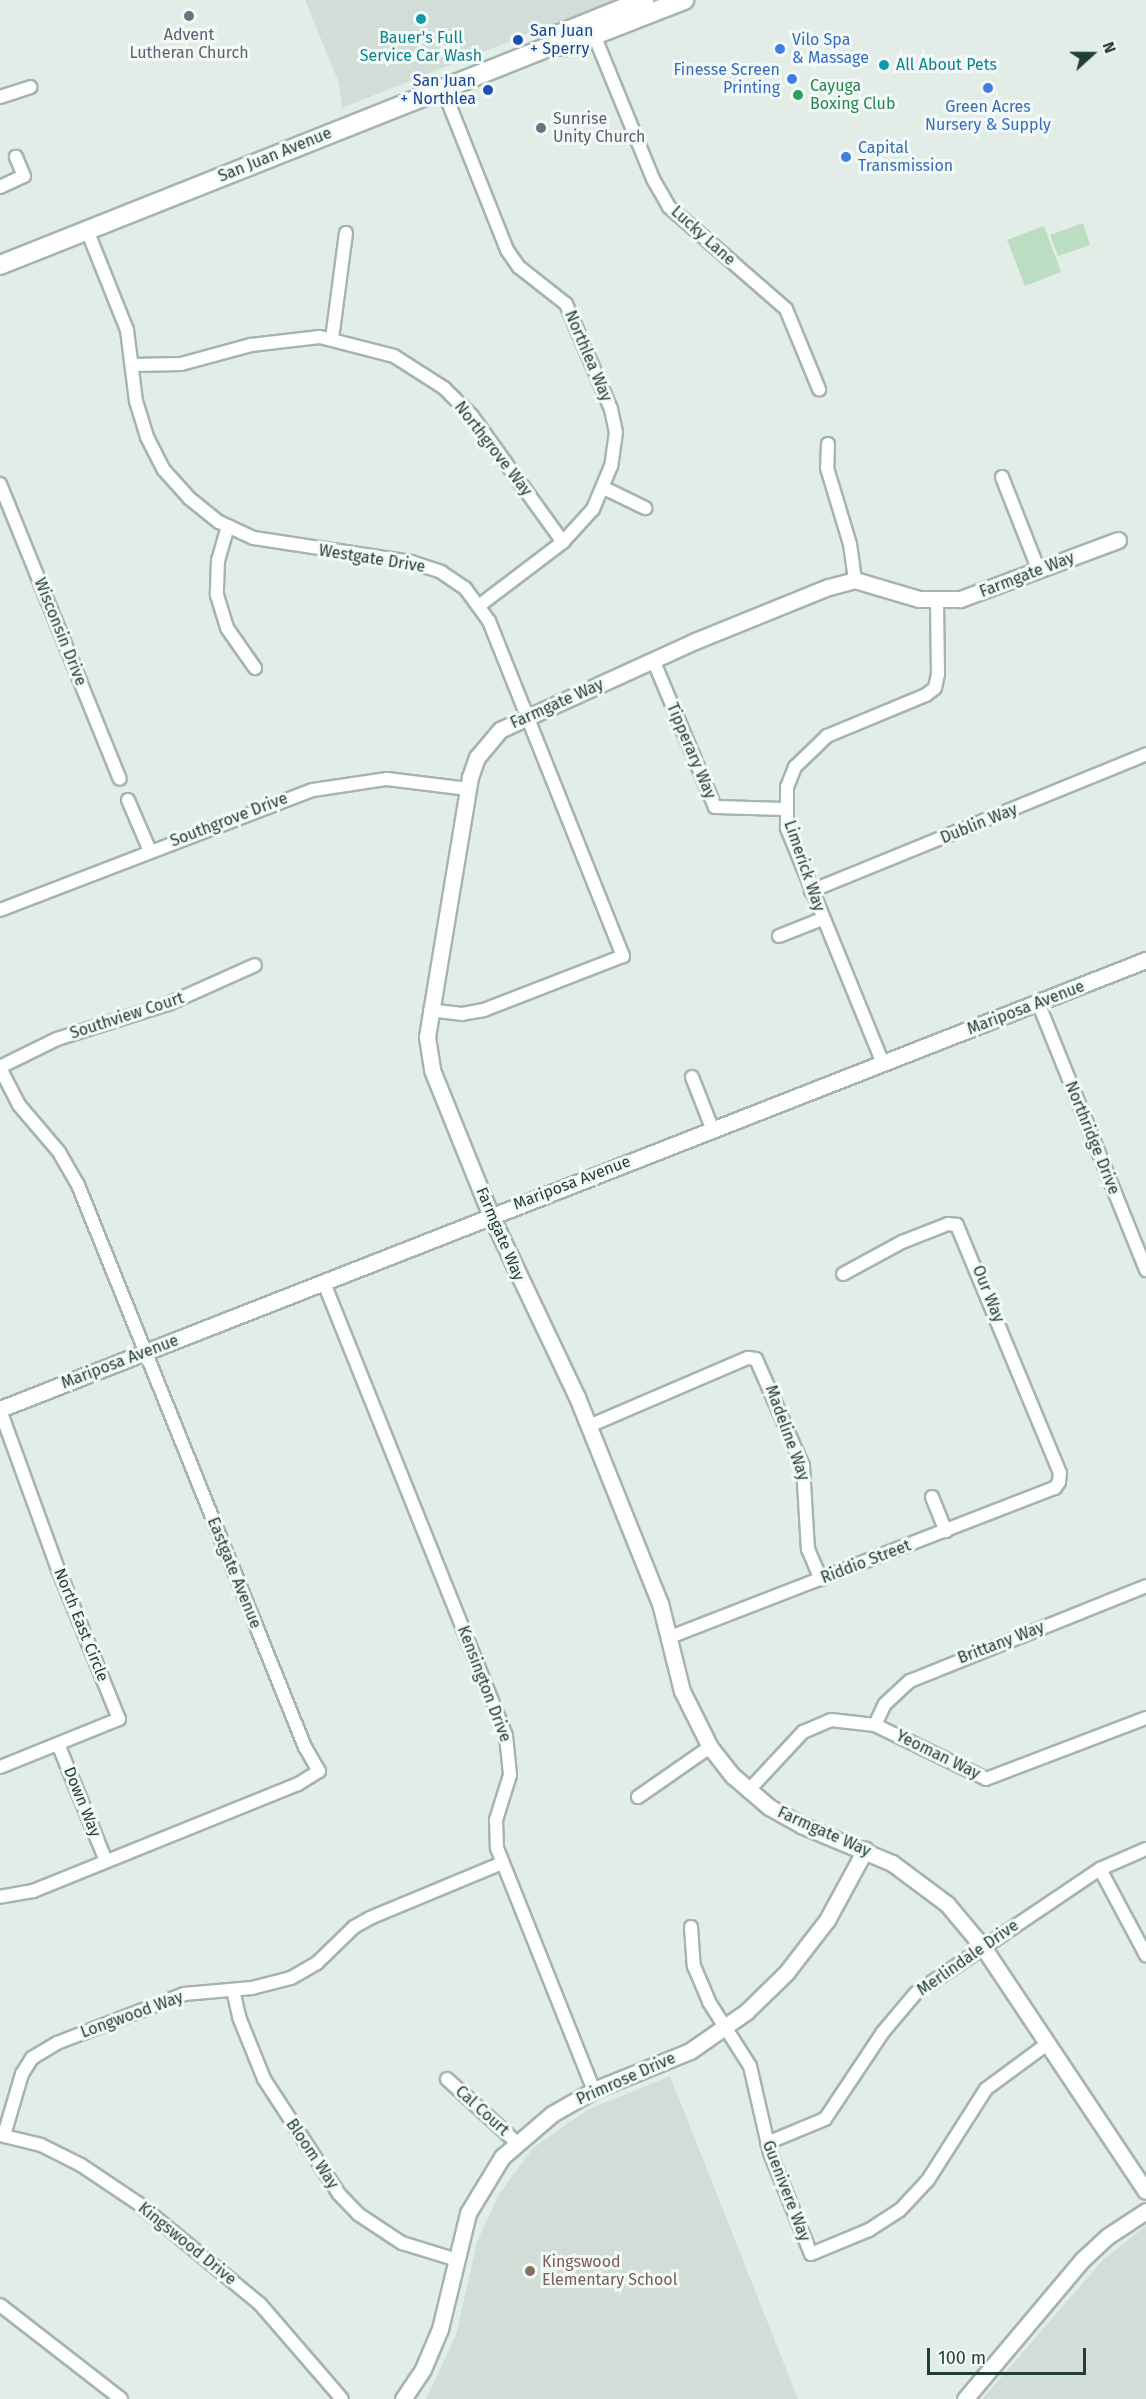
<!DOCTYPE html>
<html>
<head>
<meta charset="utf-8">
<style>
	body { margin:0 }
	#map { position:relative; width:1146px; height:2399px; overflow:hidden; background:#e2ede7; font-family:"Fira Sans",sans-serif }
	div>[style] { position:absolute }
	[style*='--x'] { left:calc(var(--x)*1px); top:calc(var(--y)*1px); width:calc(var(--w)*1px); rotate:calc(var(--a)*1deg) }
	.built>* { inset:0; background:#d1ddd6 }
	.green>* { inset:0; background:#bbdec2 }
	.roads { filter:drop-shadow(2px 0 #a5b5ae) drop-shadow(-2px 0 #a5b5ae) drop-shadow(0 2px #a5b5ae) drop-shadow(0 -2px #a5b5ae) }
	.minor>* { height:12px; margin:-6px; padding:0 6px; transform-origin:6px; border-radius:6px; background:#fff }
	.tertiary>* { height:15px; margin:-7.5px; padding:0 7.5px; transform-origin:7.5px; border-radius:7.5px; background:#fff }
	.secondary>* { height:18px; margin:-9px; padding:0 9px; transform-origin:9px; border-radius:9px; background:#fff }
	.dots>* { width:16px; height:16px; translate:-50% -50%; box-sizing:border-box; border:3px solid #f3f9f6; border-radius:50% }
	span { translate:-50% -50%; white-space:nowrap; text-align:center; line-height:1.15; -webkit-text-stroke:6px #f3f9f6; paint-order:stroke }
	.transit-label { font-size:16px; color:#164399 }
	.left { translate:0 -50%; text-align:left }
	.right { translate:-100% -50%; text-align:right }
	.worship-label { font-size:16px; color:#5b616d }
	.culture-label { font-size:16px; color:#0d838f }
	.shop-label { font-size:16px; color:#366cbe }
	.leisure-label { font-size:16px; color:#27864d }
	.street-label { font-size:16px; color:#223e35 }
	.education-label { font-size:16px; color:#785e54 }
	.north { position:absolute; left:1062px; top:24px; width:60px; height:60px; -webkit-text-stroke:4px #f3f9f6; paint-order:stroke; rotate:69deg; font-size:16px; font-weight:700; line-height:24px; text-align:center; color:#223e35 }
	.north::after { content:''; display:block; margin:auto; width:21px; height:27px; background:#223e35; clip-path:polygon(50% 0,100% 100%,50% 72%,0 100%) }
	.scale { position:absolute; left:927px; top:2348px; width:159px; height:27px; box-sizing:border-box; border:3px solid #223e35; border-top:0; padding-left:8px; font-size:18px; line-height:21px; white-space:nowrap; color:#223e35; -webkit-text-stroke:4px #f3f9f6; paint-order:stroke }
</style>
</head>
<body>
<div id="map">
	<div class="built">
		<div style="clip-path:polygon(305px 0,614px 0,342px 108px,339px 83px)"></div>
		<div style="clip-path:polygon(670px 2076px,798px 2399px,426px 2399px,456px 2335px,477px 2242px,499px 2194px,533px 2148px,587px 2110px)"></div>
		<div style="clip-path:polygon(1146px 2226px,1146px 2399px,982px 2399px,1104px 2259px)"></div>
	</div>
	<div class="green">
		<div style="clip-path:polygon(1083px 223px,1090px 245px,1058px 256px,1050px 235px)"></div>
		<div style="clip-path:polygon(1044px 226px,1061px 272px,1025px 286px,1007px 240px)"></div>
	</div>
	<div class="roads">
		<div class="minor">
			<div style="--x:594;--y:35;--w:156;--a:67.7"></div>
			<div style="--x:653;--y:179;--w:32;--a:60"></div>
			<div style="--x:669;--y:207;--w:155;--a:41.1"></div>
			<div style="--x:786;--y:309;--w:87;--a:67.6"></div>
			<div style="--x:443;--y:89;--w:173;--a:68.3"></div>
			<div style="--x:507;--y:250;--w:21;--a:55"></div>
			<div style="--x:519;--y:267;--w:60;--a:38.2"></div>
			<div style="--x:566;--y:304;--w:114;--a:66.8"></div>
			<div style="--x:611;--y:409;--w:24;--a:78"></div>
			<div style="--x:616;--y:432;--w:34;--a:98"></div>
			<div style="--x:611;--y:466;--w:47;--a:112.7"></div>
			<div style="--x:593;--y:509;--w:45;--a:132.3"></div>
			<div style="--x:563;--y:542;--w:104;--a:142.8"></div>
			<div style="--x:0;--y:97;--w:32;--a:-18"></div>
			<div style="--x:0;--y:187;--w:26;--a:-25"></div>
			<div style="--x:24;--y:176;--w:21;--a:-113"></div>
			<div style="--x:87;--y:230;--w:108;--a:68.2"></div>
			<div style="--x:127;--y:330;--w:72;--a:82.8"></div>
			<div style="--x:136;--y:401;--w:38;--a:73"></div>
			<div style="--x:147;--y:437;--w:37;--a:63"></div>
			<div style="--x:164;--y:470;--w:38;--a:48"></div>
			<div style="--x:189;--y:498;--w:38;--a:39"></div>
			<div style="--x:219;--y:522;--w:38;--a:25"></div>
			<div style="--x:254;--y:538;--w:159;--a:8.7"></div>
			<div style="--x:411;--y:562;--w:32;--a:18"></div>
			<div style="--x:441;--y:572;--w:29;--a:34"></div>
			<div style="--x:465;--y:588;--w:41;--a:54"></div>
			<div style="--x:489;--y:621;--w:361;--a:68.2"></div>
			<div style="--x:623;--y:956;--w:149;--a:158.8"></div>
			<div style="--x:484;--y:1010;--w:22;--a:170"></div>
			<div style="--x:462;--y:1014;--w:32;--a:-173"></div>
			<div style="--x:332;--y:339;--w:107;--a:-82.5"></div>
			<div style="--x:133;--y:365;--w:48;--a:-1.2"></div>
			<div style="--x:181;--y:364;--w:73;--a:-15.2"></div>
			<div style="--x:251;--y:345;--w:69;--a:-6.6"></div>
			<div style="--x:320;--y:337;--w:76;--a:14.4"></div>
			<div style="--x:394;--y:356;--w:59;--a:32.6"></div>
			<div style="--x:444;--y:388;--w:40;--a:45"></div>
			<div style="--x:472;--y:416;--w:155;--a:54.2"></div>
			<div style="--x:828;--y:444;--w:24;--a:92"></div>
			<div style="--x:827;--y:468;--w:79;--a:73.2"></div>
			<div style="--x:850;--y:544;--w:36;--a:82"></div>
			<div style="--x:1002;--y:477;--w:101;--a:68.5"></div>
			<div style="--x:0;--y:484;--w:318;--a:67.9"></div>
			<div style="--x:604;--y:488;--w:46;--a:26"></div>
			<div style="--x:228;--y:526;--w:35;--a:106"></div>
			<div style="--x:218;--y:560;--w:35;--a:92"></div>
			<div style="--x:217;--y:595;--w:34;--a:73"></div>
			<div style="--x:227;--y:628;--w:49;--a:55"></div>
			<div style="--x:654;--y:662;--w:157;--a:67.2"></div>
			<div style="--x:715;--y:807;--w:71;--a:1.6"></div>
			<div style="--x:128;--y:800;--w:56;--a:66.7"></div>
			<div style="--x:811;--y:891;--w:362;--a:-22.2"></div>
			<div style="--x:0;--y:910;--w:335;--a:-21"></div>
			<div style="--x:313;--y:790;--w:75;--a:-8.5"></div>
			<div style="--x:387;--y:779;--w:82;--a:7"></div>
			<div style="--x:779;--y:936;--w:46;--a:-21.6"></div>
			<div style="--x:1039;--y:1005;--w:286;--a:68"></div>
			<div style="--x:882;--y:1061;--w:252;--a:-112.2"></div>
			<div style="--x:787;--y:828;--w:41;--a:-90"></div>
			<div style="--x:787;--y:787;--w:22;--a:-68"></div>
			<div style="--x:795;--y:767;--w:45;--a:-44.1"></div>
			<div style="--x:827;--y:736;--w:107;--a:-22.5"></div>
			<div style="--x:926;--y:695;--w:11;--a:-38"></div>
			<div style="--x:935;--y:688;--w:14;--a:-78"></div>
			<div style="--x:938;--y:674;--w:73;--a:-90.8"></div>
			<div style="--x:0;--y:1067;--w:64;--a:-26.2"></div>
			<div style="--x:57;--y:1039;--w:116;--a:-17.5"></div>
			<div style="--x:168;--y:1004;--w:95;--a:-24.1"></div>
			<div style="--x:0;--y:1068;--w:42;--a:62.8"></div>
			<div style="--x:19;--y:1105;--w:62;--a:49.6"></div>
			<div style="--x:59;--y:1152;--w:38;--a:60"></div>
			<div style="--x:78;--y:1185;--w:606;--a:68.01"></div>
			<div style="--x:305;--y:1747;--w:28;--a:60"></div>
			<div style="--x:319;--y:1771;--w:25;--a:148"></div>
			<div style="--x:298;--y:1784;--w:286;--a:158"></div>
			<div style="--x:33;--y:1891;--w:34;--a:170"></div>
			<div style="--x:692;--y:1077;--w:55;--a:68.6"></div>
			<div style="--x:324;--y:1283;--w:488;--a:68.1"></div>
			<div style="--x:506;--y:1736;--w:39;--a:84"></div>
			<div style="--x:510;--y:1775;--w:47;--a:107.3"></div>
			<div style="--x:496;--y:1820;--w:28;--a:88"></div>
			<div style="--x:497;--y:1848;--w:261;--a:68.2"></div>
			<div style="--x:0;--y:1410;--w:169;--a:70"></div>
			<div style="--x:58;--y:1569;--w:162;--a:67.9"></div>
			<div style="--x:119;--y:1719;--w:128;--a:158"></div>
			<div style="--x:589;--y:1426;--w:173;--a:-23.2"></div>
			<div style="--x:748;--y:1358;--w:8;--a:7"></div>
			<div style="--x:756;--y:1359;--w:117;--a:66.3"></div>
			<div style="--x:803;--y:1466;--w:83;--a:86.6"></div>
			<div style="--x:808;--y:1549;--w:33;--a:67"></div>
			<div style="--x:932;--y:1497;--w:37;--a:68"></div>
			<div style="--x:670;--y:1637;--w:413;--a:-21.2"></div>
			<div style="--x:1055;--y:1488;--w:7;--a:-56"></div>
			<div style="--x:1059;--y:1482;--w:9;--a:-84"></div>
			<div style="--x:1060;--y:1473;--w:269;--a:-112.6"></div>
			<div style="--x:957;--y:1225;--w:9;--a:-174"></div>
			<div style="--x:948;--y:1224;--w:49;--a:158.6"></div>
			<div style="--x:902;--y:1242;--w:67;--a:151.5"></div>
			<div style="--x:875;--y:1725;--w:23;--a:-65"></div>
			<div style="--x:885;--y:1704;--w:34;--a:-43"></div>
			<div style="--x:910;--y:1681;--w:254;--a:-21.9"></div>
			<div style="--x:58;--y:1744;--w:126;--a:67.7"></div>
			<div style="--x:748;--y:1791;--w:81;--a:-47"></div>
			<div style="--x:803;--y:1732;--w:30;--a:-23"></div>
			<div style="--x:831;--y:1720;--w:44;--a:6.5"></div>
			<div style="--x:875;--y:1725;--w:123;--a:25.9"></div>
			<div style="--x:986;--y:1779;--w:171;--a:-20.9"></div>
			<div style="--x:638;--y:1797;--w:88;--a:-34.8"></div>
			<div style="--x:1100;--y:1869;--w:98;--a:61.9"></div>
			<div style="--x:691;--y:1927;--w:39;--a:86"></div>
			<div style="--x:694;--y:1966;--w:39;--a:67"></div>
			<div style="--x:709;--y:2002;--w:76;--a:57.4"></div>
			<div style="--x:750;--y:2066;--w:89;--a:77.1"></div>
			<div style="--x:770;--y:2153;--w:109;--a:67.9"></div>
			<div style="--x:811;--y:2254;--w:63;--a:-22.5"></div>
			<div style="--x:869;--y:2230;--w:37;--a:-33"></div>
			<div style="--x:900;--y:2210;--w:41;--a:-47"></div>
			<div style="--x:928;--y:2180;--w:108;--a:-57.5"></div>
			<div style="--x:986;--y:2089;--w:76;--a:-36.4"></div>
			<div style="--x:233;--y:1990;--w:28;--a:77"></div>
			<div style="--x:239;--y:2017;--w:67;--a:68"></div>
			<div style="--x:264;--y:2079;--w:137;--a:56.9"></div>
			<div style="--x:339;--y:2194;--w:28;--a:46"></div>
			<div style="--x:358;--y:2214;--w:53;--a:33.4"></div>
			<div style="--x:402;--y:2243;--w:54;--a:17.1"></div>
			<div style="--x:447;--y:2079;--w:95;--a:42.4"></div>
			<div style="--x:0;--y:2135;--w:42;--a:13.7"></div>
			<div style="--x:41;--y:2145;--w:45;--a:26.6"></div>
			<div style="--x:81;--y:2165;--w:70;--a:33.9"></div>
			<div style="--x:139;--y:2204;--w:157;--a:39.6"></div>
			<div style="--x:260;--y:2304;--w:125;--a:49.2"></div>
			<div style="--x:4;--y:2135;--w:64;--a:-73.6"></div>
			<div style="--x:22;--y:2074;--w:19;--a:-58"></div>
			<div style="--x:32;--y:2058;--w:29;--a:-31"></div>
			<div style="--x:57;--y:2043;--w:136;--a:-21.1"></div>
			<div style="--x:184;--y:1994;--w:68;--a:-5"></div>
			<div style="--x:252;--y:1988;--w:40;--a:-14.4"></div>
			<div style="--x:291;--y:1978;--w:30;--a:-30"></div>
			<div style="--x:317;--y:1963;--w:52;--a:-44.2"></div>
			<div style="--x:354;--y:1927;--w:18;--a:-29"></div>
			<div style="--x:370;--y:1918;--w:143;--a:-22.6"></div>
			<div style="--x:767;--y:2143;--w:63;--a:-22.5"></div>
			<div style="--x:825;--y:2119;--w:105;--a:-56.3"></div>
			<div style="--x:883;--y:2032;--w:51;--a:-49.8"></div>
			<div style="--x:916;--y:1993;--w:222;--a:-34"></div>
			<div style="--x:1100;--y:1869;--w:50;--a:-23.5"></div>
			<div style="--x:0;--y:2305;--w:153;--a:37.8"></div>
		</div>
		<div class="tertiary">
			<div style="--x:1118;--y:540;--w:169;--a:159.5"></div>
			<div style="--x:960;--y:599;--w:41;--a:180"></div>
			<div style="--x:919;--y:599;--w:67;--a:-163.5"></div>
			<div style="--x:855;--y:580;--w:28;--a:165"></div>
			<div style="--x:828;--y:587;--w:144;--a:157.9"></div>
			<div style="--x:695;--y:641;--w:214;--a:155.5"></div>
			<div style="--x:500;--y:730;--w:35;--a:130"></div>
			<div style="--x:477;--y:757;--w:21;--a:109"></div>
			<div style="--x:470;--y:777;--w:264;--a:99.4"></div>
			<div style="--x:427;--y:1037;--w:33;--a:81"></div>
			<div style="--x:432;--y:1070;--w:157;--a:68"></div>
			<div style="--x:491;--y:1216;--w:200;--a:64.6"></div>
			<div style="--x:577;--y:1397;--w:222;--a:68.1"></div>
			<div style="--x:660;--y:1603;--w:91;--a:76"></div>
			<div style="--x:682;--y:1691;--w:63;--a:63.4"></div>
			<div style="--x:710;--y:1747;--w:37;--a:52"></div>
			<div style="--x:733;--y:1776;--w:48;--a:40.7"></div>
			<div style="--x:769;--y:1807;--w:37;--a:29"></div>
			<div style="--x:801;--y:1825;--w:99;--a:22.7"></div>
			<div style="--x:892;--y:1863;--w:69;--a:36.7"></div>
			<div style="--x:947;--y:1904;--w:56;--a:50.1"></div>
			<div style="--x:983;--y:1947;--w:293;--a:56.3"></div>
			<div style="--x:0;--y:1409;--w:1231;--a:-21.4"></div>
			<div style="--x:403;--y:2399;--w:36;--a:-56"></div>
			<div style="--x:423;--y:2369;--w:43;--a:-67"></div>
			<div style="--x:440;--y:2329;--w:119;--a:-76.4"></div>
			<div style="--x:468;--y:2213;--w:66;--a:-58.7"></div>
			<div style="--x:502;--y:2157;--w:66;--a:-40.7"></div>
			<div style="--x:552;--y:2114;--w:48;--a:-29.7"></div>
			<div style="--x:594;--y:2090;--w:104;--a:-22.1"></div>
			<div style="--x:690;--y:2051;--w:68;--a:-34.9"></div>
			<div style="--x:746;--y:2012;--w:56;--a:-44.3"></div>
			<div style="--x:786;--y:1973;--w:67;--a:-52.3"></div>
			<div style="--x:827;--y:1920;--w:80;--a:-61.5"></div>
			<div style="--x:965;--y:2399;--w:182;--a:-49.9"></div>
			<div style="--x:1082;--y:2260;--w:35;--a:-43"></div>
			<div style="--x:1108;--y:2236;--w:45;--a:-33.3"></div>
		</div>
		<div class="secondary">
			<div style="--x:551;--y:46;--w:13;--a:-61"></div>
			<div style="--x:557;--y:35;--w:94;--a:-21.9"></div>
			<div style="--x:0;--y:265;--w:593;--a:-21.68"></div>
			<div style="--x:551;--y:46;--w:15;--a:0"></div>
			<div style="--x:566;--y:46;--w:127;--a:-21.3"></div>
		</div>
	</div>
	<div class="dots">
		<div style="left:189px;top:16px;background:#6b7280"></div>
		<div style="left:421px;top:19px;background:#0f9aa8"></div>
		<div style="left:518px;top:40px;background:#1a4fb4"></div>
		<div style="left:780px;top:49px;background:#3f7fe0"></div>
		<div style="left:884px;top:65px;background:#0f9aa8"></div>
		<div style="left:792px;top:79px;background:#3f7fe0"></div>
		<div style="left:988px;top:88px;background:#3f7fe0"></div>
		<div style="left:488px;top:90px;background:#1a4fb4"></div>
		<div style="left:798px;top:95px;background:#2e9e5b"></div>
		<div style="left:541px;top:128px;background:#6b7280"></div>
		<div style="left:846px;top:157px;background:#3f7fe0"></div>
		<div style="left:530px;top:2271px;background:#8d6e63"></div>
	</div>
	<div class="transit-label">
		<span class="left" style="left:530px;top:40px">San Juan<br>+ Sperry</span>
		<span class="right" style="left:476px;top:90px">San Juan<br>+ Northlea</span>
	</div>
	<div class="worship-label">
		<span style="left:189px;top:44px">Advent<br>Lutheran Church</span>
		<span class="left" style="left:553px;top:128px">Sunrise<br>Unity Church</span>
	</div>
	<div class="culture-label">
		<span style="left:421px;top:47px">Bauer's Full<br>Service Car Wash</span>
		<span class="left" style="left:896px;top:65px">All About Pets</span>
	</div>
	<div class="shop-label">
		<span class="left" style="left:792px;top:49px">Vilo Spa<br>&amp; Massage</span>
		<span class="right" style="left:780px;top:79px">Finesse Screen<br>Printing</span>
		<span style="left:988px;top:116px">Green Acres<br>Nursery &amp; Supply</span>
		<span class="left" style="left:858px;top:157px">Capital<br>Transmission</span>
	</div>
	<div class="leisure-label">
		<span class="left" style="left:810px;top:95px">Cayuga<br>Boxing Club</span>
	</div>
	<div class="street-label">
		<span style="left:275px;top:155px;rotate:-22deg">San Juan Avenue</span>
		<span style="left:703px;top:236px;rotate:42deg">Lucky Lane</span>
		<span style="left:588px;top:356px;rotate:67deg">Northlea Way</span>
		<span style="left:493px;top:449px;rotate:52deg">Northgrove Way</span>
		<span style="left:372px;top:559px;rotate:9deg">Westgate Drive</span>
		<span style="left:1027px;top:575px;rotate:-21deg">Farmgate Way</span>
		<span style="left:60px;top:632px;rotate:68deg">Wisconsin Drive</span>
		<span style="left:557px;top:704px;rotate:-24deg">Farmgate Way</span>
		<span style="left:691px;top:751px;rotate:67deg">Tipperary Way</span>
		<span style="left:229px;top:820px;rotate:-21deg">Southgrove Drive</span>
		<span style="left:979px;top:824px;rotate:-22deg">Dublin Way</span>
		<span style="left:804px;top:866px;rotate:71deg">Limerick Way</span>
		<span style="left:1026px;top:1008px;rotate:-21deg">Mariposa Avenue</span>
		<span style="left:127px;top:1016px;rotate:-18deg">Southview Court</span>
		<span style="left:1092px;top:1138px;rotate:68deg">Northridge Drive</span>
		<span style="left:572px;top:1183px;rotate:-21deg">Mariposa Avenue</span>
		<span style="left:500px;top:1234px;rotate:67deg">Farmgate Way</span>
		<span style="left:988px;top:1294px;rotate:68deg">Our Way</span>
		<span style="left:120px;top:1362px;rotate:-21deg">Mariposa Avenue</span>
		<span style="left:787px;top:1433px;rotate:70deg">Madeline Way</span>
		<span style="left:866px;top:1562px;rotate:-21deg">Riddio Street</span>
		<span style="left:234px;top:1573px;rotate:68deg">Eastgate Avenue</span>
		<span style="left:81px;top:1625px;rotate:68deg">North East Circle</span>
		<span style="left:1001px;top:1643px;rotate:-21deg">Brittany Way</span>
		<span style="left:484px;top:1684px;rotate:69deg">Kensington Drive</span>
		<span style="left:938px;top:1755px;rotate:26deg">Yeoman Way</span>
		<span style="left:82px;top:1802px;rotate:68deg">Down Way</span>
		<span style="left:824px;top:1832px;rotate:24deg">Farmgate Way</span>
		<span style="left:968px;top:1958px;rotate:-35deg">Merlindale Drive</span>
		<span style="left:132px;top:2015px;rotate:-20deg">Longwood Way</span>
		<span style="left:626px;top:2079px;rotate:-24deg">Primrose Drive</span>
		<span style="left:482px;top:2111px;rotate:42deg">Cal Court</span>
		<span style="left:312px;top:2154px;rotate:56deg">Bloom Way</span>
		<span style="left:786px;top:2191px;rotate:69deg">Guenivere Way</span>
		<span style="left:187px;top:2244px;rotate:39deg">Kingswood Drive</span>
	</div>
	<div class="education-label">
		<span class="left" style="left:542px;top:2271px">Kingswood<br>Elementary School</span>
	</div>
	<div class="north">N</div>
	<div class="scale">100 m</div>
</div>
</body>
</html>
